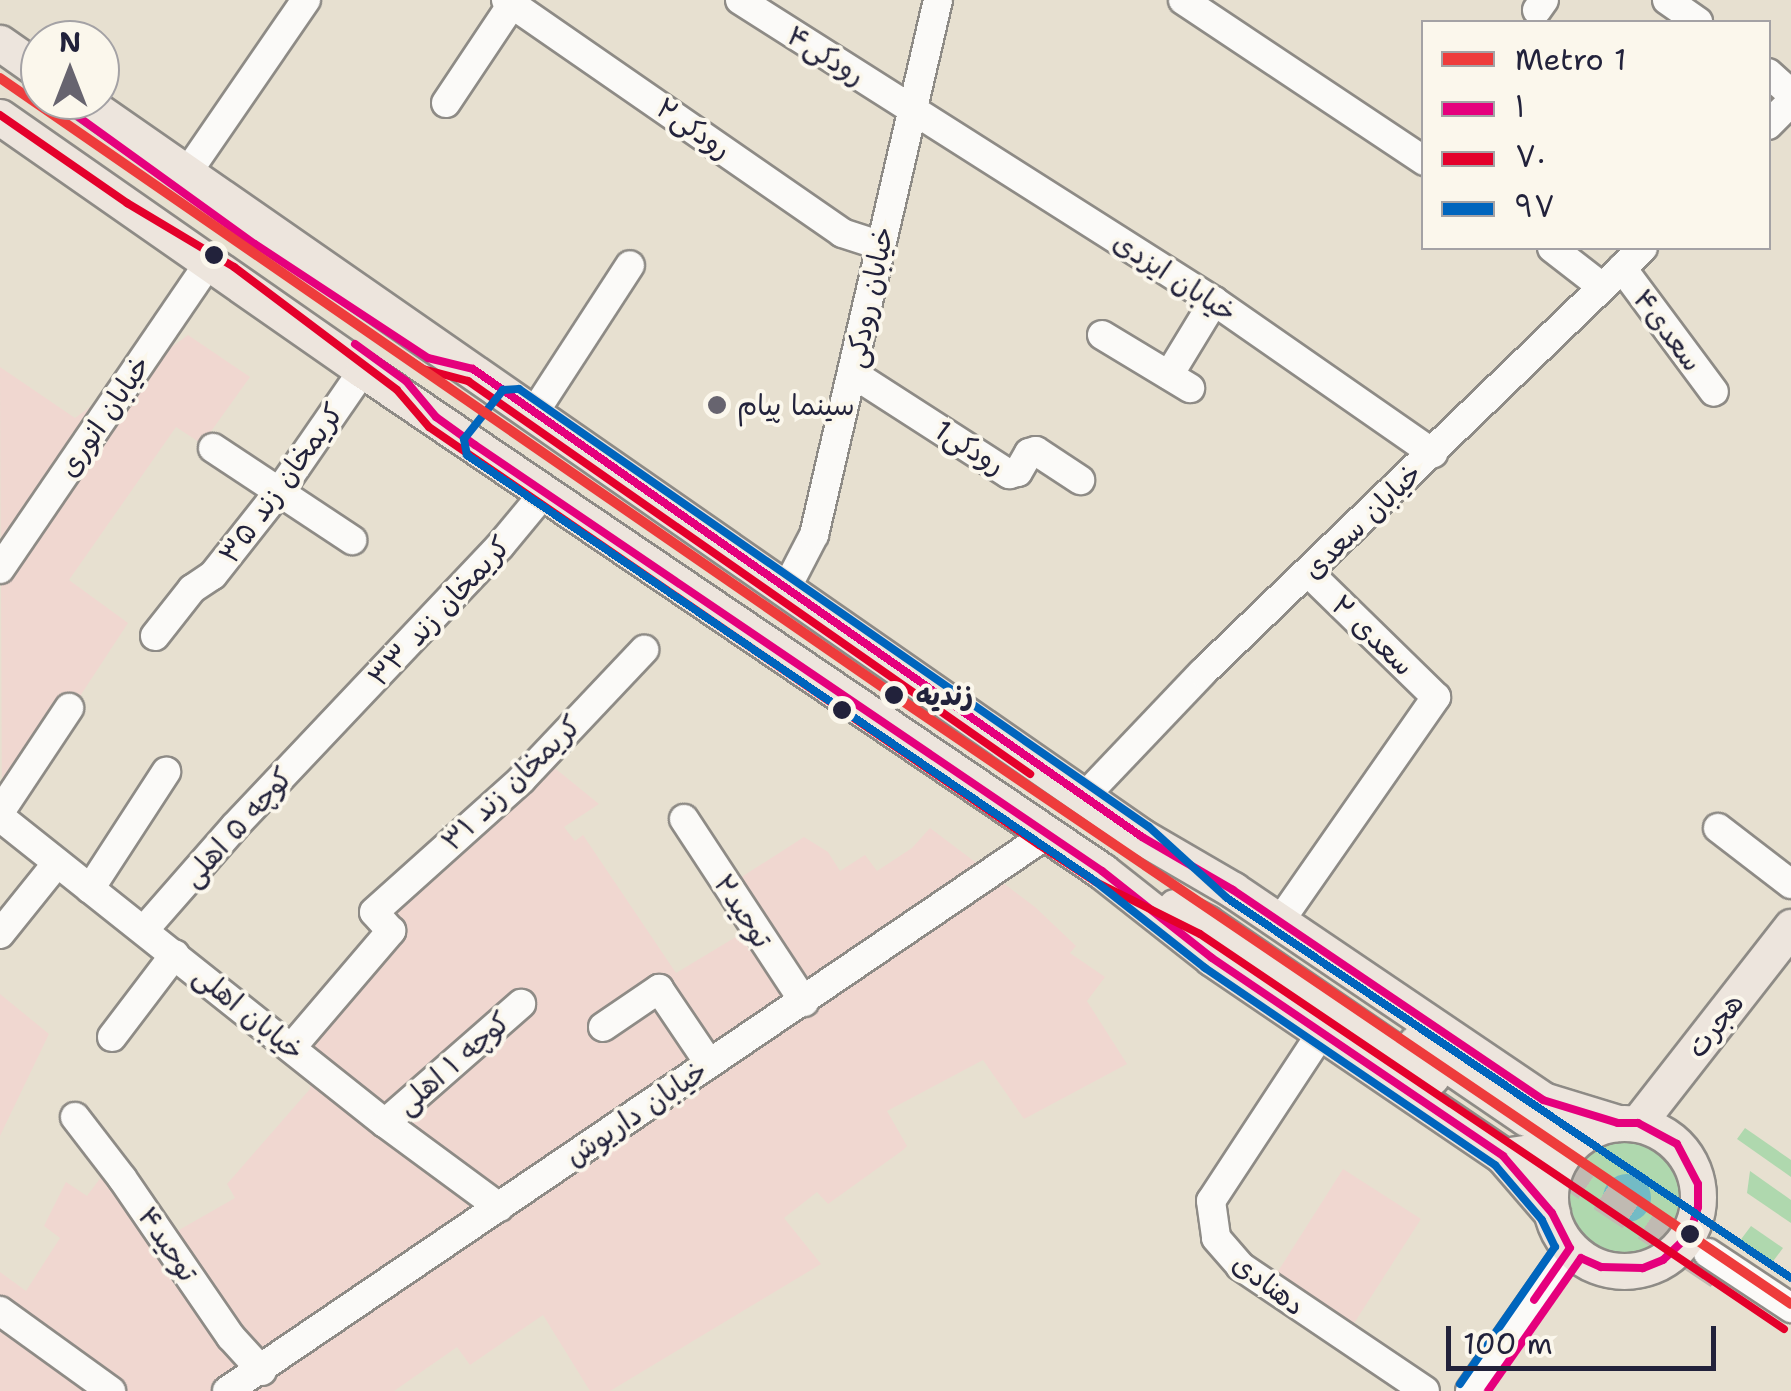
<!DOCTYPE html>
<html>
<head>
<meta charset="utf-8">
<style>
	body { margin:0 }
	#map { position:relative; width:1791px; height:1391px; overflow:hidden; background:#e7e0d0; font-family:"Shantell Sans","Playpen Sans Arabic",sans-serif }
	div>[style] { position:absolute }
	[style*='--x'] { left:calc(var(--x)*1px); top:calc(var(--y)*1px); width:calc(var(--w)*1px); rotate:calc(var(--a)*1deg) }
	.built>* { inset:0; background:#f0d7d0 }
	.green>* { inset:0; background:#afd8ae }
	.round { border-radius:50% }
	.water>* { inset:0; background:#73bbc5 }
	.major-tunnel>* { height:35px; margin-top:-17.5px; transform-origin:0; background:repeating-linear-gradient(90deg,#c0bab2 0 35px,transparent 0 53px) }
	.roads { filter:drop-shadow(2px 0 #8e8b86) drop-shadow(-2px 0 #8e8b86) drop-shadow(0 2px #8e8b86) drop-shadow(0 -2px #8e8b86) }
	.minor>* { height:28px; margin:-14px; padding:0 14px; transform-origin:14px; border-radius:14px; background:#fbfaf8 }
	.major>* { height:35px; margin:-17.5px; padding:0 17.5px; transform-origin:17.5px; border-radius:17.5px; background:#ede5dd }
	.major>.ring { margin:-17.5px; padding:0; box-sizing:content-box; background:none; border:35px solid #ede5dd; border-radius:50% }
	.bus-1>* { height:8px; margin:-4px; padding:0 4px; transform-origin:4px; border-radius:4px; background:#e5007d }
	.bus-2>* { height:8px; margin:-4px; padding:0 4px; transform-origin:4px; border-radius:4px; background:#e4002b }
	.bus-3>* { height:8px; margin:-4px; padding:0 4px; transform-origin:4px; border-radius:4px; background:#0065bd }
	.metro-1>* { height:10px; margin:-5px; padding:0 5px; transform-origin:5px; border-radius:5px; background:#ee3c3c }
	.dots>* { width:28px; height:28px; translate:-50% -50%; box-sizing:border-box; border:5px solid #fbf7ec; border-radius:50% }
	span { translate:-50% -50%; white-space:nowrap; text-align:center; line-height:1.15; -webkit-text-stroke:8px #fbf7ec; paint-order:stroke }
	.street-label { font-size:28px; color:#22223b }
	.poi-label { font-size:28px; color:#22223b }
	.left { translate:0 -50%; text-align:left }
	.stop-label { font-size:28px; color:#22223b; font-weight:700 }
	.legend { position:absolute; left:1421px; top:20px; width:350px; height:230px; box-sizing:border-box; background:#fbf7ec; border:2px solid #a4a2a5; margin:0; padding:12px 18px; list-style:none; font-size:30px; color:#22223b }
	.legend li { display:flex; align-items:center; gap:20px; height:50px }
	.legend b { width:50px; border:2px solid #a4a2a5 }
	.north { position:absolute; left:20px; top:20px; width:100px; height:100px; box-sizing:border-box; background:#fbf7ec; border:2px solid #a4a2a5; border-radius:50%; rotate:0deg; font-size:28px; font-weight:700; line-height:40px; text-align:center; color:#22223b }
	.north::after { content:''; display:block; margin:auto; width:35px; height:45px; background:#67646f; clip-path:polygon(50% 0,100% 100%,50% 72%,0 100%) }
	.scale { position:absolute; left:1446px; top:1326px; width:270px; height:45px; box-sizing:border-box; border:5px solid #22223b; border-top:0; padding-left:12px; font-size:30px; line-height:35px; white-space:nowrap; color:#22223b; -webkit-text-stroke:8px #fbf7ec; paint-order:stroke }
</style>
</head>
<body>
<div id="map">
	<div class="built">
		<div style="clip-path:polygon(188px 335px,250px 377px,202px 444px,176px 427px,69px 580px,128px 623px,2px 815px,0 367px,75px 418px)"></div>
		<div style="clip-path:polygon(546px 761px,599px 804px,564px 827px,575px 841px,583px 835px,676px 973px,749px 929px,729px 885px,804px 837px,828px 852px,840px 871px,865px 855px,877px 871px,912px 848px,930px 828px,1035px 907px,1076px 946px,1070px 953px,1105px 977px,1087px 1001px,1127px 1064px,1024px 1119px,983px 1060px,887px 1111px,907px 1146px,903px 1150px,828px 1204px,817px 1192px,784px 1218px,821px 1264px,610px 1391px,590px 1391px,543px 1315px,470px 1365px,457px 1347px,394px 1391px,0 1391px,0 1272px,26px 1291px,60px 1238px,44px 1226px,66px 1182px,87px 1196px,107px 1169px,165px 1238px,235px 1198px,227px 1184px,310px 1089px,306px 1037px,390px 937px,369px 915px)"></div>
		<div style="clip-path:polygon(0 994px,49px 1034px,0 1136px)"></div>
		<div style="clip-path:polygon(1343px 1169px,1421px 1219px,1351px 1328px,1275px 1276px)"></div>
	</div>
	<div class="green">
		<div style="clip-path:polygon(1745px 1128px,1791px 1160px,1791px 1177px,1737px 1139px)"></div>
		<div class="round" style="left:1570px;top:1141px;width:112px;height:112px"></div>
		<div style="clip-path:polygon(1750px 1171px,1791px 1200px,1791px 1223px,1747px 1193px)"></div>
		<div style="clip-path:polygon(1751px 1226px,1783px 1248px,1771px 1264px,1739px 1242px)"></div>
	</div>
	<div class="water">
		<div class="round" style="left:1603px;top:1174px;width:48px;height:48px"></div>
	</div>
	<div class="major-tunnel">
		<div style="--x:1515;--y:1135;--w:263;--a:33.7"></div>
	</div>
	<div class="roads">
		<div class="minor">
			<div style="--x:506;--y:0;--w:409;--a:34.7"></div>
			<div style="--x:842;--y:233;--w:39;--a:18"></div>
			<div style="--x:740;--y:0;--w:561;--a:32.42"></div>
			<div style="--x:1214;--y:301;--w:267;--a:34.8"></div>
			<div style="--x:1183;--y:0;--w:290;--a:33.7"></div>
			<div style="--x:1667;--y:0;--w:38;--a:35"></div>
			<div style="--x:1537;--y:10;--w:12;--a:-55"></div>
			<div style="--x:1768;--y:73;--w:31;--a:42"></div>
			<div style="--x:446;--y:103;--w:119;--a:-56.3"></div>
			<div style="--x:1768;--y:125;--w:33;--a:-45"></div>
			<div style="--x:187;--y:173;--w:210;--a:-55.5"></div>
			<div style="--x:1552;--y:248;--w:62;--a:37.8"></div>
			<div style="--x:1622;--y:268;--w:154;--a:53.4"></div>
			<div style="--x:1102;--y:335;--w:103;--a:31.1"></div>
			<div style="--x:852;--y:373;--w:187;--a:32.8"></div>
			<div style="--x:1009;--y:474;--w:9;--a:-13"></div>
			<div style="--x:1018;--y:472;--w:22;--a:-60"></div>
			<div style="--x:1029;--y:453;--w:7;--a:-16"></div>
			<div style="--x:1036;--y:451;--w:53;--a:33.4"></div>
			<div style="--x:1169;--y:375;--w:87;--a:-58.7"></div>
			<div style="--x:534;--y:413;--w:176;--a:-57"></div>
			<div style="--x:213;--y:448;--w:167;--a:33.5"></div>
			<div style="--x:0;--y:569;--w:371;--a:-55.7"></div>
			<div style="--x:786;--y:589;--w:61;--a:-62.6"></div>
			<div style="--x:814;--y:535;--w:549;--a:-76.95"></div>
			<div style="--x:155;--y:636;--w:60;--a:-51.8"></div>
			<div style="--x:192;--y:589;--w:25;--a:-34"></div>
			<div style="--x:213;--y:575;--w:110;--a:-51.7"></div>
			<div style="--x:281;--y:489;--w:145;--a:-55.4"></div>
			<div style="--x:1084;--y:797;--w:171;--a:-46.4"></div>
			<div style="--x:1202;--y:673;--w:612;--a:-43.94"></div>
			<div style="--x:0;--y:812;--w:125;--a:-56.4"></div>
			<div style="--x:0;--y:817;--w:492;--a:38.5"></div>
			<div style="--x:385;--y:1123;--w:142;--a:36.4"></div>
			<div style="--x:684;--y:819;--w:219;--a:56.7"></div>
			<div style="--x:1718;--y:828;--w:92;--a:37.5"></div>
			<div style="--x:90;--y:889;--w:140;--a:-57"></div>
			<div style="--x:1280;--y:921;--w:273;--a:-55.1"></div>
			<div style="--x:1436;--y:697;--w:177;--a:-135.7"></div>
			<div style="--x:144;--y:930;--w:138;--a:-48.8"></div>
			<div style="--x:235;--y:826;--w:386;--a:-46.6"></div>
			<div style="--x:500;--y:546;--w:69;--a:-50.3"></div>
			<div style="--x:0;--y:934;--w:91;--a:-51.2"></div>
			<div style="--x:603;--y:1027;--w:68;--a:-34.2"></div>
			<div style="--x:659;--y:989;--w:89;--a:56"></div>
			<div style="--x:1322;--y:1032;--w:202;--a:123.3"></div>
			<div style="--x:1211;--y:1201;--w:37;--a:82"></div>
			<div style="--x:1216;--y:1238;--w:37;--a:49"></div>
			<div style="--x:1240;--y:1266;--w:223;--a:34"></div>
			<div style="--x:112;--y:1037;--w:104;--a:-52.8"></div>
			<div style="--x:292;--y:1047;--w:153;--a:-49.5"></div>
			<div style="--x:391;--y:931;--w:25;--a:-132"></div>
			<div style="--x:374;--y:912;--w:199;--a:-41.9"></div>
			<div style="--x:522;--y:779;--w:178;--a:-46.6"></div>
			<div style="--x:75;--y:1117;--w:77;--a:52.4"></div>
			<div style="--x:122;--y:1178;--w:193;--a:55.6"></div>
			<div style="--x:231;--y:1337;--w:46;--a:47.6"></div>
			<div style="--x:385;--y:1123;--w:181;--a:-41.2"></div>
			<div style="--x:1708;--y:1253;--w:100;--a:33.5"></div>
			<div style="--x:0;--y:1311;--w:137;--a:35.8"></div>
			<div style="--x:227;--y:1391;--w:990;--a:-34.17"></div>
			<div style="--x:1470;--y:1391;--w:174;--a:-55"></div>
		</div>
		<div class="major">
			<div style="--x:0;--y:43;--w:49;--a:35"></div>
			<div style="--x:82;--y:100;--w:1291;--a:34.81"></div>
			<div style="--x:1142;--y:837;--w:105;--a:30.2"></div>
			<div style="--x:1233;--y:890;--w:374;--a:34.1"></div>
			<div style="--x:1543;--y:1100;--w:78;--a:17"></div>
			<div style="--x:0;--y:117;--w:442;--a:34.9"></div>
			<div style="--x:363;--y:370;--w:893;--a:34.14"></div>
			<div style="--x:1102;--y:871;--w:140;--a:38.3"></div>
			<div style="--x:1212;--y:958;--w:352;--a:34.2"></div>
			<div style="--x:1503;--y:1156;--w:75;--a:49.3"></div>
			<div style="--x:1175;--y:907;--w:35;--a:27"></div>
			<div style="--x:1206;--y:923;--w:273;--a:34.4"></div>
			<div style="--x:1416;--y:1043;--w:133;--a:34.3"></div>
			<div class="ring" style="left:1550px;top:1123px;width:113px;height:113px"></div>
			<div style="--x:1638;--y:1123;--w:249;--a:-52"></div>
			<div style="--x:1503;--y:1156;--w:28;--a:-8"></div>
			<div style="--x:1531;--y:1152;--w:28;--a:-46"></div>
			<div style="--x:1550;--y:1132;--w:22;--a:-85"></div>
			<div style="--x:1552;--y:1110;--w:13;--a:-132"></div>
		</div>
	</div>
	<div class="bus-1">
		<div style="--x:55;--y:100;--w:246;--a:35.8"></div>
		<div style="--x:255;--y:244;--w:207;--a:33.4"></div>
		<div style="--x:428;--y:358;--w:46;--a:13.7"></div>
		<div style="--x:473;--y:369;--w:816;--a:34.97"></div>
		<div style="--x:1142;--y:837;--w:105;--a:30.2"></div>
		<div style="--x:1233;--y:890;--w:374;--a:34.1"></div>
		<div style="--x:1543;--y:1100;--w:78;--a:17"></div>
		<div style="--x:1618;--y:1123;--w:20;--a:0"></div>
		<div style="--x:1638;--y:1123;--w:44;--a:28.3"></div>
		<div style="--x:1677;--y:1144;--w:45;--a:62.3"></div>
		<div style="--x:1698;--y:1184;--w:23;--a:90"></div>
		<div style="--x:1698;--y:1207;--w:28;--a:107"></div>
		<div style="--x:1690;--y:1234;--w:37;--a:136"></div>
		<div style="--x:1663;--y:1260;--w:22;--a:158"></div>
		<div style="--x:1643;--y:1268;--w:42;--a:-178.6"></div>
		<div style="--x:1601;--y:1267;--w:22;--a:-156"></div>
		<div style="--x:1581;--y:1258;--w:162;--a:125"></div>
		<div style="--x:355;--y:344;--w:63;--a:36"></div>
		<div style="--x:406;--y:381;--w:47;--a:50.2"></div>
		<div style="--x:436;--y:417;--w:48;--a:35.7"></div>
		<div style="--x:475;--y:445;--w:758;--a:34.19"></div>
		<div style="--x:1102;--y:871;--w:140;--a:38.3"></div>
		<div style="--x:1212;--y:958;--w:352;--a:34.2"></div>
		<div style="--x:1503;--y:1156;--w:75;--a:49.3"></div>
		<div style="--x:1552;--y:1213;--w:39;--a:63"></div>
		<div style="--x:1570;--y:1248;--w:63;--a:124.7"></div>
	</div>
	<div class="bus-2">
		<div style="--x:0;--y:115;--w:155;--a:34.7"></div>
		<div style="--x:127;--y:203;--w:125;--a:30.9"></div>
		<div style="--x:234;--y:267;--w:204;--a:37"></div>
		<div style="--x:397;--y:390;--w:49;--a:49.1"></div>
		<div style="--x:429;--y:427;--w:739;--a:34.42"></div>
		<div style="--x:1039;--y:845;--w:68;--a:33"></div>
		<div style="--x:1096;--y:882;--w:116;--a:26.6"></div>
		<div style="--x:1200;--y:934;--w:705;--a:34.07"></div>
		<div style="--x:366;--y:331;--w:69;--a:33.7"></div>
		<div style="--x:423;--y:369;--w:47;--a:14.9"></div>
		<div style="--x:468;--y:381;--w:686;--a:34.96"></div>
	</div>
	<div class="bus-3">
		<div style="--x:1460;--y:1384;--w:167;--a:-55.3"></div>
		<div style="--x:1555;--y:1247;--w:30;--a:-116"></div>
		<div style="--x:1542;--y:1220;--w:72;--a:-130.5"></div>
		<div style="--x:1495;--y:1165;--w:351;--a:-145.8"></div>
		<div style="--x:1205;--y:968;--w:140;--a:-141.7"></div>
		<div style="--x:1095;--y:881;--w:759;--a:-145.85"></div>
		<div style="--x:467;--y:455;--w:16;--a:-101"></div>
		<div style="--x:464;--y:439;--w:63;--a:-51.5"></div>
		<div style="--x:503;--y:390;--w:16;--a:-4"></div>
		<div style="--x:519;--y:389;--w:767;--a:34.81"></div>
		<div style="--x:1149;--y:827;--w:105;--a:42.3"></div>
		<div style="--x:1227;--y:898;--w:680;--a:33.97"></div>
	</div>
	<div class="metro-1">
		<div style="--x:0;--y:78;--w:1086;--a:34.61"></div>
		<div style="--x:894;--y:695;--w:1084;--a:34.17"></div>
	</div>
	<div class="dots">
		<div style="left:214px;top:255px;background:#22223b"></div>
		<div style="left:717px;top:405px;background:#67646f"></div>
		<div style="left:894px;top:695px;background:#22223b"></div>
		<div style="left:842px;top:710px;background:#22223b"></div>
		<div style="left:1690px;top:1234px;background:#22223b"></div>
	</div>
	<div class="street-label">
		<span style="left:826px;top:55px;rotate:32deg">رودکی۴</span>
		<span style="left:694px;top:128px;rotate:35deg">رودکی۲</span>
		<span style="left:1175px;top:277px;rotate:33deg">خیابان ایزدی</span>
		<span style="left:869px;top:297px;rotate:-78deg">خیابان رودکی</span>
		<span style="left:1668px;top:330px;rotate:53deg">سعدی۴</span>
		<span style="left:104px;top:416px;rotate:-56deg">خیابان انوری</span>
		<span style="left:970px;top:447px;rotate:32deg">1رودکی</span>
		<span style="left:281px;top:483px;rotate:-54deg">کریمخان زند ۳۵</span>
		<span style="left:1362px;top:521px;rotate:-44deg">خیابان سعدی</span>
		<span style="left:439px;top:611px;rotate:-47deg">کریمخان زند ۳۳</span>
		<span style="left:1373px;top:635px;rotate:44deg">سعدی ۲</span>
		<span style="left:511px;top:783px;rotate:-44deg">کریمخان زند ۳۱</span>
		<span style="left:237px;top:827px;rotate:-48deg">کوچه ۵ اهلی</span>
		<span style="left:743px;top:911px;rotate:57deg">توحید۲</span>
		<span style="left:249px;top:1013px;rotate:39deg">خیابان اهلی</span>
		<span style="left:1715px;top:1025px;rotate:-52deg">هجرت</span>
		<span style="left:453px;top:1063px;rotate:-41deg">کوچه ۱ اهلی</span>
		<span style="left:636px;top:1113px;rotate:-34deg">خیابان داریوش</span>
		<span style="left:168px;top:1244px;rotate:56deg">توحید۴</span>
		<span style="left:1269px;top:1284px;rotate:37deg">دهنادی</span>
	</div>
	<div class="poi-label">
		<span class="left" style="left:737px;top:405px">سینما پیام</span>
	</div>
	<div class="stop-label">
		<span class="left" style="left:916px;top:695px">زندیه</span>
	</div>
	<ul class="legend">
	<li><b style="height:12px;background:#ee3c3c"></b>Metro 1</li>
	<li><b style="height:12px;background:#e5007d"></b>۱</li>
	<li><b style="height:12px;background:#e4002b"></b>۷۰</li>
	<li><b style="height:12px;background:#0065bd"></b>۹۷</li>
	</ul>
	<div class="north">N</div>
	<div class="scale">100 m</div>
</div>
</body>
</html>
